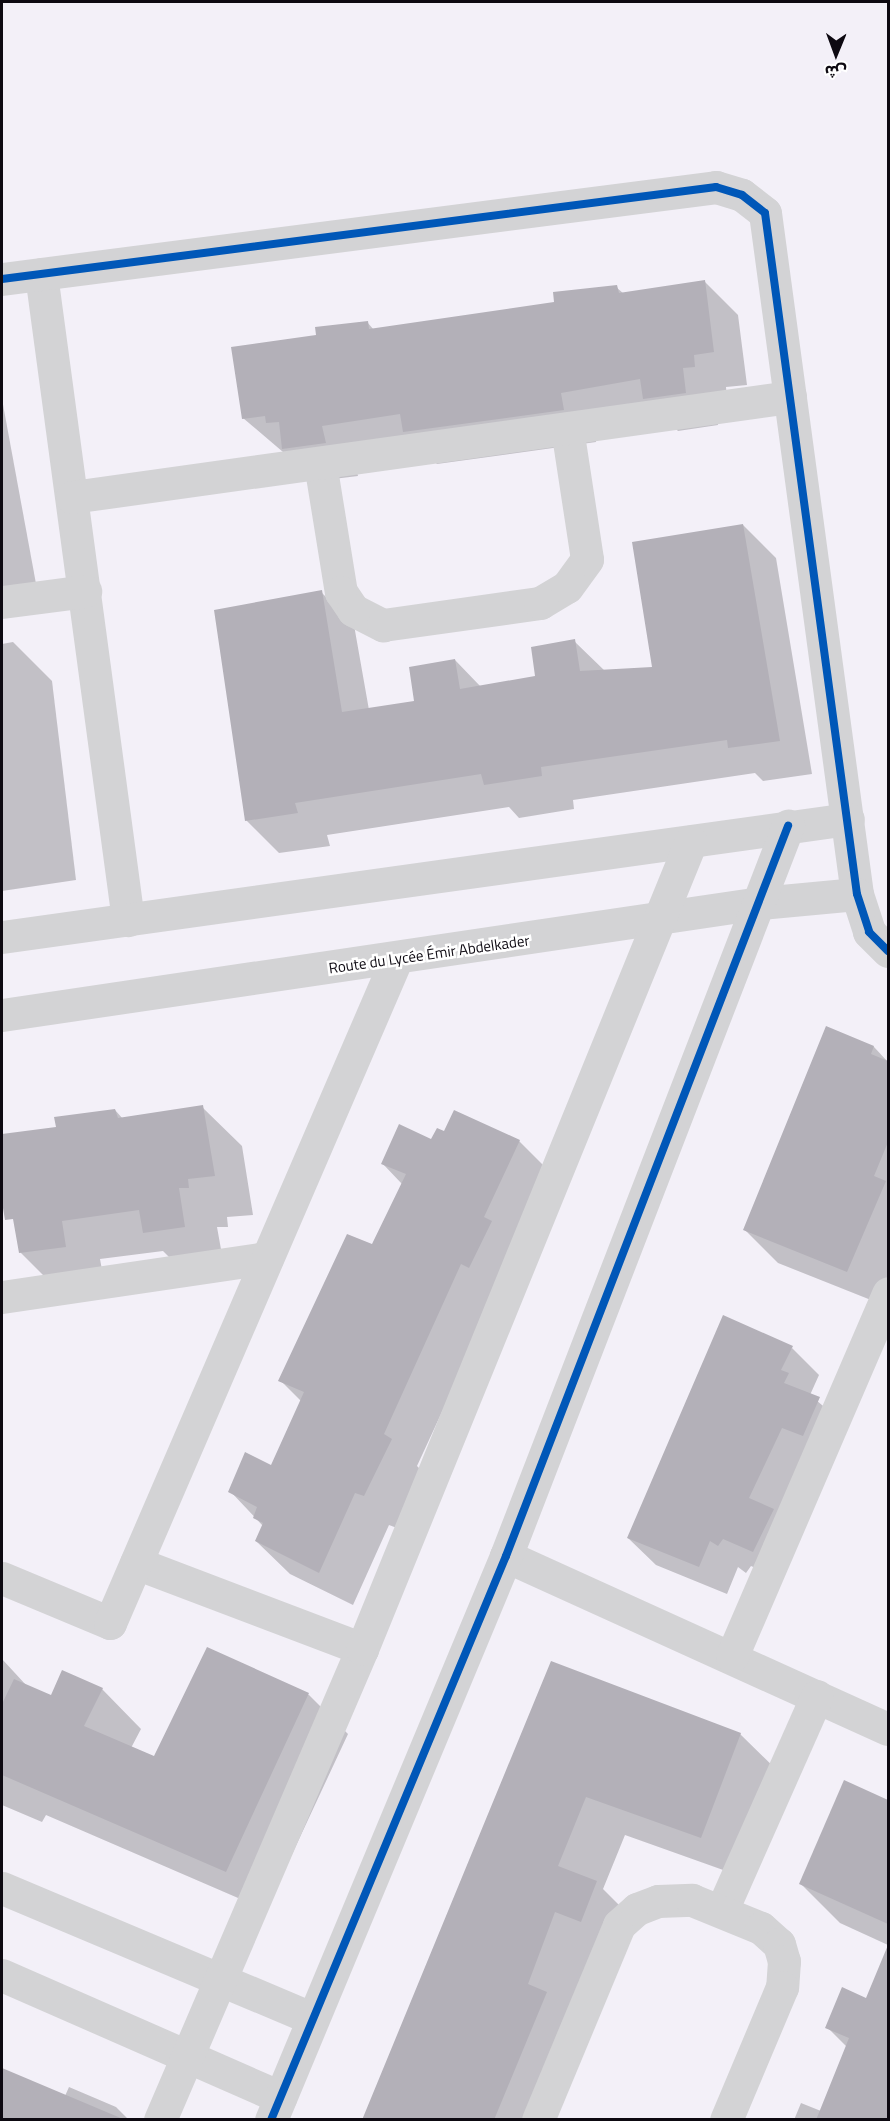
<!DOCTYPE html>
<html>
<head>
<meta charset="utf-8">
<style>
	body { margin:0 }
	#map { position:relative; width:890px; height:2121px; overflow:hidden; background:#f3f0f8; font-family:"Titillium Web","Noto Sans Arabic",sans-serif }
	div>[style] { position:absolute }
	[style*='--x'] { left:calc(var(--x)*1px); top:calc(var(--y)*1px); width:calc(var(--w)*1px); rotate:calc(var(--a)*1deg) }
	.shadow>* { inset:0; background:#0003 }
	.building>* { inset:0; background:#b3b0b8 }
	.minor>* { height:33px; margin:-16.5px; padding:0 16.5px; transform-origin:16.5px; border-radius:16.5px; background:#d3d3d5 }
	.cycleway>* { height:8px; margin:-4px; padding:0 4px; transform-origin:4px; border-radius:4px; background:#0057b8 }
	span { translate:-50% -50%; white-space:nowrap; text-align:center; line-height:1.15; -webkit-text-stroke:5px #fff; paint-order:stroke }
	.street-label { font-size:15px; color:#0d0911 }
	.frame { position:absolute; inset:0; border:3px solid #0d0911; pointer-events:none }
	.north { position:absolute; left:806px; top:24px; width:60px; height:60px; -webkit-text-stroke:4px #fff; paint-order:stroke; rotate:181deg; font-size:16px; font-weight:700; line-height:24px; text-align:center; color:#0d0911 }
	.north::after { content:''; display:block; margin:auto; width:21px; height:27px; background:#0d0911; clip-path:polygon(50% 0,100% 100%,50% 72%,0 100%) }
</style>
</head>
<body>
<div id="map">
	<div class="shadow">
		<div style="clip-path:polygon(705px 282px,738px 315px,747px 385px,726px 387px,727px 399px,716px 401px,718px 425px,678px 431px,661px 414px,594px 425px,596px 442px,437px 464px,421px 448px,354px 459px,358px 476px,317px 481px,243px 418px,317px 337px,367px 322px,374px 330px,556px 303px,616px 287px,624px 294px)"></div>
		<div style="clip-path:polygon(2px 399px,39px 600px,2px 606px)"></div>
		<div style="clip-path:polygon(743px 525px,776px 558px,812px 774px,763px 781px,755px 773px,573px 800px,574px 809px,519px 818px,509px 807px,327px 835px,330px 846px,279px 853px,246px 820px,321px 592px,354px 625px,369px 710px,415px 702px,455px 660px,481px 687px,537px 677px,574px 641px,605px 671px,654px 668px)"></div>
		<div style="clip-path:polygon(13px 642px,52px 681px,76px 880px,2px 891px,2px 644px)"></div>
		<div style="clip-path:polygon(827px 1028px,874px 1047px,888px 1062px,888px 1285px,881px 1304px,778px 1263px,745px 1230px)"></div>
		<div style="clip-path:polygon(202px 1107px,242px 1146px,253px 1215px,227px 1217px,228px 1227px,217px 1227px,224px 1266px,184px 1272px,163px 1251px,100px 1259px,105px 1286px,59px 1291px,20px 1252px,2px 1135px,57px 1128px,115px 1110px,123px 1119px)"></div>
		<div style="clip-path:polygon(444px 1133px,519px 1141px,552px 1174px,417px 1466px,424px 1473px,397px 1528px,389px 1525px,353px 1605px,290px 1574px,256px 1541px,263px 1526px,230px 1491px,272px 1467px,301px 1401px,280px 1380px,373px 1246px,402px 1184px,382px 1163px)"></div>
		<div style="clip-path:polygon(792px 1348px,819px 1375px,810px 1395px,847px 1426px,781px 1517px,801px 1537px,781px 1579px,751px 1566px,746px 1573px,738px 1567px,727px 1594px,656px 1565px,628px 1538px)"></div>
		<div style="clip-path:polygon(208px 1649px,309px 1695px,348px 1734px,266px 1910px,46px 1815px,42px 1822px,2px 1805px,2px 1659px,26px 1685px,51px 1697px,102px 1689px,141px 1729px,131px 1748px,154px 1758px)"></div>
		<div style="clip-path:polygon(552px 1663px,740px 1734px,780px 1773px,740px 1876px,625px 1835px,603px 1889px,635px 1921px,550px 2120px,363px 2120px)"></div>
		<div style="clip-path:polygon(845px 1782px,888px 1802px,888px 1945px,840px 1923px,800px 1883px)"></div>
		<div style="clip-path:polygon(888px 1988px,888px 2120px,794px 2120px,801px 2103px,821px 2111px,847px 2047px,827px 2027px,881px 2006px)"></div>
		<div style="clip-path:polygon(2px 2070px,65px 2096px,69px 2087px,116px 2107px,129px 2120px,2px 2120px)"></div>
	</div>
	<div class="building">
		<div style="clip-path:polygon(705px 280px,714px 352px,694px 355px,695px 367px,683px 368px,686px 393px,643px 399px,640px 379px,561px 393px,564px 410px,403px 432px,400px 414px,322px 426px,326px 443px,282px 449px,279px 422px,266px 423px,265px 416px,242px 419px,231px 347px,316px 335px,315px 327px,368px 321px,369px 329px,554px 302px,553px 292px,617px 285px,619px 293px)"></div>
		<div style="clip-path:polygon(743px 524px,780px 741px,728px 748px,727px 740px,541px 767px,542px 776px,484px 785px,481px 774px,295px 803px,298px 813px,245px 821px,214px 610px,322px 590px,342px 712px,414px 701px,409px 667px,455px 659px,460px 689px,535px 676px,531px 647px,575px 639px,580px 671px,652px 667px,632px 542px)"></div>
		<div style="clip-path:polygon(826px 1026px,874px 1046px,871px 1054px,888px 1061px,888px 1142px,874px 1176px,886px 1181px,847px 1272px,743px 1230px)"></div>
		<div style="clip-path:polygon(203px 1105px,215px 1176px,188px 1179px,189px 1188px,179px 1188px,185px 1227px,143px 1233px,139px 1210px,62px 1221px,66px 1247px,19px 1253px,13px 1219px,5px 1220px,2px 1202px,2px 1134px,56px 1127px,54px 1117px,115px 1109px,118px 1118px)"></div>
		<div style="clip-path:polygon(454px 1110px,520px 1140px,484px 1217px,492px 1221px,469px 1268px,461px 1264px,384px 1434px,392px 1439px,364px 1496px,355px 1493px,319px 1573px,255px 1541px,263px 1523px,253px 1518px,257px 1507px,228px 1492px,245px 1452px,271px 1465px,304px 1392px,278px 1381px,347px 1234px,372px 1244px,406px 1174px,381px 1164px,399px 1124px,431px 1139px,437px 1128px,444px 1131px)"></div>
		<div style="clip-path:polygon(723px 1315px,793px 1346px,781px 1370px,789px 1373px,784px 1383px,820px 1397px,803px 1436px,782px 1428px,749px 1498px,774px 1509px,753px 1552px,723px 1539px,718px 1546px,710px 1541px,699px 1567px,627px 1538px)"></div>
		<div style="clip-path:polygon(207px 1647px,309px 1693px,226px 1872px,2px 1775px,2px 1704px,14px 1679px,51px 1695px,62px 1670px,103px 1688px,84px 1726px,154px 1756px)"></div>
		<div style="clip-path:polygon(551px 1661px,741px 1733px,701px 1838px,586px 1797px,558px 1866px,597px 1881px,581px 1922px,555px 1912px,528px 1984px,547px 1992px,494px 2120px,362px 2120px)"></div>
		<div style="clip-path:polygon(844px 1780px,888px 1800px,888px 1924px,799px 1884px)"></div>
		<div style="clip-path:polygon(888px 1945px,888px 2120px,816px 2120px,849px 2038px,825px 2028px,842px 1987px,866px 1998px)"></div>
		<div style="clip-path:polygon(2px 2068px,123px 2119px,122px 2120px,2px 2120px)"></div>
	</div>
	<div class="minor">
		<div style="--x:41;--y:274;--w:652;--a:82.33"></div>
		<div style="--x:2;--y:279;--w:720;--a:-7.34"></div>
		<div style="--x:716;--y:187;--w:27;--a:17"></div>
		<div style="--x:742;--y:195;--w:29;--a:38"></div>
		<div style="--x:765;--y:213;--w:687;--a:82.31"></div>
		<div style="--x:857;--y:894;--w:40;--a:72"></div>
		<div style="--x:869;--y:932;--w:27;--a:45"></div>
		<div style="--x:320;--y:463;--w:131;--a:80.8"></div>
		<div style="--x:341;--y:592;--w:22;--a:56"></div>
		<div style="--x:353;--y:610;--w:34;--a:27"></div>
		<div style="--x:383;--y:625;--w:159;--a:-8"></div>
		<div style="--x:540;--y:603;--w:31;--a:-31"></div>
		<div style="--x:567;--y:587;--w:34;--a:-54"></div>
		<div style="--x:587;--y:559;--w:132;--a:-98.7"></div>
		<div style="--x:72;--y:497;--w:725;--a:-7.93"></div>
		<div style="--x:2;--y:602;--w:84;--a:-7.5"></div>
		<div style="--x:2;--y:937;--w:854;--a:-7.94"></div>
		<div style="--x:2;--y:1015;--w:766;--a:-8.41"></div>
		<div style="--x:760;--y:903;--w:97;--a:-5.3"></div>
		<div style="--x:2;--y:1297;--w:268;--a:-8.4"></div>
		<div style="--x:506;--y:1556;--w:419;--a:24.4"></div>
		<div style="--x:136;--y:1563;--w:242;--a:20.8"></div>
		<div style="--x:2;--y:1578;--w:117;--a:22.6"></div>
		<div style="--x:110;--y:1623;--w:722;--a:-66.67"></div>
		<div style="--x:732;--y:1656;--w:395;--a:-66.7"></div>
		<div style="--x:2;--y:1888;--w:337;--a:22.8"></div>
		<div style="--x:722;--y:1910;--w:234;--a:-66.1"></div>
		<div style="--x:2;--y:1975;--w:304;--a:23.7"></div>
		<div style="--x:160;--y:2120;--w:512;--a:-66.79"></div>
		<div style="--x:362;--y:1649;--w:872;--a:-67.84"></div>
		<div style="--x:271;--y:2120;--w:611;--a:-67.38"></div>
		<div style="--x:506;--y:1556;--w:783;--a:-68.88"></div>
		<div style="--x:538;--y:2120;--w:211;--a:-67.4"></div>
		<div style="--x:619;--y:1925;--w:24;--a:-42"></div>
		<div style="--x:637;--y:1909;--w:22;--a:-21"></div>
		<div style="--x:658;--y:1901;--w:34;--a:-2"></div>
		<div style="--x:692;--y:1900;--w:74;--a:22.1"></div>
		<div style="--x:761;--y:1928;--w:24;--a:42"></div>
		<div style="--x:779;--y:1944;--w:18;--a:74"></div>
		<div style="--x:784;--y:1961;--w:26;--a:94"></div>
		<div style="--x:782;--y:1987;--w:144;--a:112.8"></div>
	</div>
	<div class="cycleway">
		<div style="--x:2;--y:279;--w:720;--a:-7.34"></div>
		<div style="--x:716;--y:187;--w:27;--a:17"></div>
		<div style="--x:742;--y:195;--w:29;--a:38"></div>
		<div style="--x:765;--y:213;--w:687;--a:82.31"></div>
		<div style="--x:857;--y:894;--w:40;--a:72"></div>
		<div style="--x:869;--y:932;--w:27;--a:45"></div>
		<div style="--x:271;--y:2120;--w:611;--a:-67.38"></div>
		<div style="--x:506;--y:1556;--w:783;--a:-68.88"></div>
	</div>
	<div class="street-label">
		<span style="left:429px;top:954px;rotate:-8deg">Route du Lycée Émir Abdelkader</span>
	</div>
	<div class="frame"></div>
	<div class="north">ش</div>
</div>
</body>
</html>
